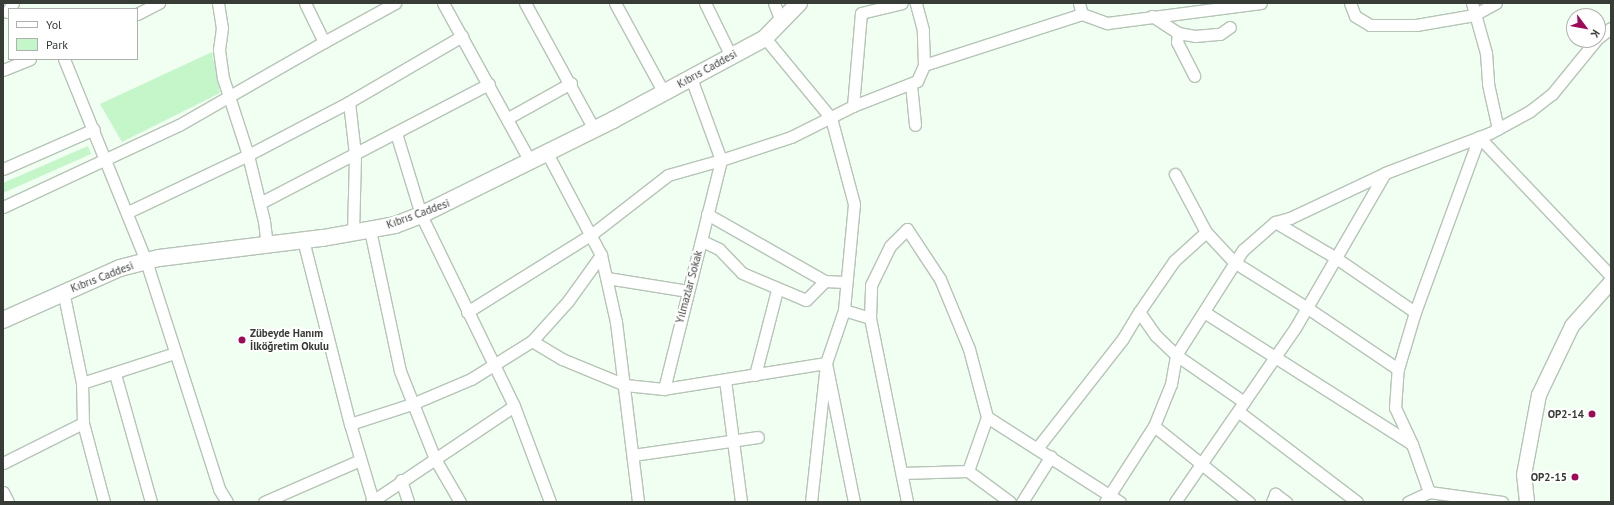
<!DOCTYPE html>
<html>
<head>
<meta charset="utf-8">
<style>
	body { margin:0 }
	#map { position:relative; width:1614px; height:505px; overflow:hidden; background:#f0fff1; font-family:"PT Sans",sans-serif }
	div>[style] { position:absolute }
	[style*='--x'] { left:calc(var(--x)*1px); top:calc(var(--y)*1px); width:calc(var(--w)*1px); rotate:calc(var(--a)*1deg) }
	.green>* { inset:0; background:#c4f6c9 }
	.roads { filter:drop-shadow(1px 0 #b6c4b7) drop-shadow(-1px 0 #b6c4b7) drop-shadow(0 1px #b6c4b7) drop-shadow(0 -1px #b6c4b7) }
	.minor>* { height:11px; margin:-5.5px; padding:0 5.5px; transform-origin:5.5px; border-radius:5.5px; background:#fff }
	.tertiary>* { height:14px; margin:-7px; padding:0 7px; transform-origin:7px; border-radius:7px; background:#fff }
	.secondary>* { height:16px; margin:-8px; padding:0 8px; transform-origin:8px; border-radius:8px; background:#fff }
	.dots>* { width:11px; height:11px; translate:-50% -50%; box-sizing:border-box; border:2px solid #fff; border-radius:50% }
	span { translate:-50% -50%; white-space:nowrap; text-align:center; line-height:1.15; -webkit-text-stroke:4px #fff; paint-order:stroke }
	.street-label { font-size:11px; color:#373c37 }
	.poi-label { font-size:11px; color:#373c37; font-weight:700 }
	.left { translate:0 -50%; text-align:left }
	.right { translate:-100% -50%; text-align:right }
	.frame { position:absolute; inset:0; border:4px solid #373c37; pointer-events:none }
	.legend { position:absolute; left:8px; top:8px; width:130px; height:52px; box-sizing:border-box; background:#fff; border:1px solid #afb1af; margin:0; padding:5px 7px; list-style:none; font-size:12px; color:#373c37 }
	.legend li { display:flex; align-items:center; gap:8px; height:20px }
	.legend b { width:20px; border:1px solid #afb1af }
	.north { position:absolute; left:1566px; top:8px; width:40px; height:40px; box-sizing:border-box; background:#fff; border:1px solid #afb1af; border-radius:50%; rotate:122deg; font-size:11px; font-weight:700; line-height:16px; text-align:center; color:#373c37 }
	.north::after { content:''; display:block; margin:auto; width:14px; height:18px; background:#9d0b58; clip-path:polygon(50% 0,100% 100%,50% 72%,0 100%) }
</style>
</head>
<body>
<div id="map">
	<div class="green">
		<div style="clip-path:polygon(212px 52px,220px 93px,122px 142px,100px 104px)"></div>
		<div style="clip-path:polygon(88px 146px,91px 154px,3px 193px,3px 183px)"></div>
	</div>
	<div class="roads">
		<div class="minor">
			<div style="--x:218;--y:3;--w:25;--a:81"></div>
			<div style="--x:222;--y:28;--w:22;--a:98"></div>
			<div style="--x:219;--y:50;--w:28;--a:82"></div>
			<div style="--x:223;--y:78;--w:81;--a:72"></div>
			<div style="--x:248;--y:155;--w:68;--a:76.4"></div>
			<div style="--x:264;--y:221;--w:24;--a:83"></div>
			<div style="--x:443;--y:3;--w:180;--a:61.2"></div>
			<div style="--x:525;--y:3;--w:144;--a:61.3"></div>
			<div style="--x:615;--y:3;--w:102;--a:61.4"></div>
			<div style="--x:705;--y:3;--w:59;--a:63.9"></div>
			<div style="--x:774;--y:3;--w:19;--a:69"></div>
			<div style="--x:1079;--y:3;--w:11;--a:75"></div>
			<div style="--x:1082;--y:14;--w:27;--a:20"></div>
			<div style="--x:1107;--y:23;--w:155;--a:-7.4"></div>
			<div style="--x:1350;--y:3;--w:14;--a:69"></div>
			<div style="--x:1355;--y:16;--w:17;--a:31"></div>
			<div style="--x:1370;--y:25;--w:46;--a:0"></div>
			<div style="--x:1416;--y:25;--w:59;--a:-9.8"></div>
			<div style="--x:1474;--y:15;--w:25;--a:-29"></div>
			<div style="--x:1472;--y:3;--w:52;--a:74.4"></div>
			<div style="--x:1486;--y:53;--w:31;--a:86"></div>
			<div style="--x:1488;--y:84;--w:46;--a:77.5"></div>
			<div style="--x:7;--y:12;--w:11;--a:-56"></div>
			<div style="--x:137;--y:14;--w:25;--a:-27"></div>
			<div style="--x:1152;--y:16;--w:31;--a:33"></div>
			<div style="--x:1178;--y:33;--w:17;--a:10"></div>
			<div style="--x:1195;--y:36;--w:25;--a:-5"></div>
			<div style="--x:1220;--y:34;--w:12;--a:-35"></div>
			<div style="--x:1178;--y:33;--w:9;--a:96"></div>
			<div style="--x:1177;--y:42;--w:38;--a:63"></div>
			<div style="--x:765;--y:38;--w:104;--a:50.5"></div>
			<div style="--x:831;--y:118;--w:89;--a:75"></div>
			<div style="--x:854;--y:204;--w:106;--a:95.4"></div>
			<div style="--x:1598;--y:38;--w:16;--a:-38"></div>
			<div style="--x:324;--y:42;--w:81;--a:-28.8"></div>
			<div style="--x:64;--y:59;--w:218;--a:67.9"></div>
			<div style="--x:146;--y:261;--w:239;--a:72.2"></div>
			<div style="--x:219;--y:489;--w:15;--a:58"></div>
			<div style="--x:924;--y:65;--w:166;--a:-17.9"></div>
			<div style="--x:3;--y:70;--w:29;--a:-22"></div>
			<div style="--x:911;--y:84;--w:41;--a:84.4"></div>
			<div style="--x:853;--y:106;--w:69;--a:-21.3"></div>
			<div style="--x:917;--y:81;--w:17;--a:-66"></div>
			<div style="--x:924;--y:65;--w:35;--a:-92"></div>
			<div style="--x:923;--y:30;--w:28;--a:-105"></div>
			<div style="--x:508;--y:118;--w:72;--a:-29.1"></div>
			<div style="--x:396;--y:133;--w:86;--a:73"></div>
			<div style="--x:421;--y:215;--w:212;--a:64"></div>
			<div style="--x:547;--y:153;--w:115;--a:62.1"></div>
			<div style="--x:601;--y:255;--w:69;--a:77.4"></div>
			<div style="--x:616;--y:322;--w:181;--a:83"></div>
			<div style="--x:3;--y:169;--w:99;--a:-23.7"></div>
			<div style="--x:1385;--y:173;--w:112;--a:-20.9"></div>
			<div style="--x:1490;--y:133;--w:46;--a:-28.8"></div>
			<div style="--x:1530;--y:111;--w:28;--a:-38"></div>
			<div style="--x:1552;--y:94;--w:70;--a:-50.8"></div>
			<div style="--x:1175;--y:174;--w:66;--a:61.9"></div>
			<div style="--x:260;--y:203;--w:258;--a:-27.5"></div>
			<div style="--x:3;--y:207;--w:194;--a:-25"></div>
			<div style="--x:179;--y:125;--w:167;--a:-29.8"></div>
			<div style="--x:324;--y:42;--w:43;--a:-116"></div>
			<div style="--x:128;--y:212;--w:133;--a:-25.4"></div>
			<div style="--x:248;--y:155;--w:114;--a:-27.7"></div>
			<div style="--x:707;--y:214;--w:136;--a:29.6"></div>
			<div style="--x:825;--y:281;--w:20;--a:3"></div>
			<div style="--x:1275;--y:222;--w:71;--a:30.5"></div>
			<div style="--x:1336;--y:258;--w:96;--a:34.4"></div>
			<div style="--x:370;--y:230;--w:144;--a:78"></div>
			<div style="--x:400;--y:371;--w:95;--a:68.3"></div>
			<div style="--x:435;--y:459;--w:50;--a:59.8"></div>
			<div style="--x:353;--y:233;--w:79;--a:-88.5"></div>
			<div style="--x:355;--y:154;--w:52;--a:-96.6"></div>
			<div style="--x:349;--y:102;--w:131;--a:-30.3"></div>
			<div style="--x:303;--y:240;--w:190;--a:75.7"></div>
			<div style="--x:702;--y:241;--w:19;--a:25"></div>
			<div style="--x:719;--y:249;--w:33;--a:46"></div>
			<div style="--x:742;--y:273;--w:69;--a:22.9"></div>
			<div style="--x:806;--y:300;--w:27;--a:-45"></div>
			<div style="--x:607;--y:278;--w:82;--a:9.1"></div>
			<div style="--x:63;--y:291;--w:94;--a:78.3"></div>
			<div style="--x:467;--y:312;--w:147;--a:-32"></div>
			<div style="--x:592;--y:234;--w:96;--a:-37.8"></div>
			<div style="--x:668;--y:175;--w:55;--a:-15.8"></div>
			<div style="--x:721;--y:160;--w:87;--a:-110.1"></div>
			<div style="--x:1204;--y:312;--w:246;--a:32.4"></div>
			<div style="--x:1412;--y:444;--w:51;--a:70.5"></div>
			<div style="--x:870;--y:318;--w:33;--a:-88"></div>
			<div style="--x:871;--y:285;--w:43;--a:-64"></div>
			<div style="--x:890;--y:246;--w:24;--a:-45"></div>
			<div style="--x:907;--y:229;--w:60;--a:56.6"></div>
			<div style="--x:940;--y:279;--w:76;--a:67.5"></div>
			<div style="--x:969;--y:349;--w:70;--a:75.2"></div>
			<div style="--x:987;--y:417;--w:57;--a:109.4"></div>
			<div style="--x:968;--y:471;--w:66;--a:178.3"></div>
			<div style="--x:532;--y:341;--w:54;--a:-48"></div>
			<div style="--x:568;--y:301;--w:57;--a:-54.3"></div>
			<div style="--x:115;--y:374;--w:133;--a:74.3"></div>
			<div style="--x:755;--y:375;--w:88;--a:-75.5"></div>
			<div style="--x:725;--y:380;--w:123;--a:82.5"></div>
			<div style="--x:1244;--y:402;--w:83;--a:-145.3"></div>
			<div style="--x:1176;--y:355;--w:28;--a:-136"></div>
			<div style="--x:1156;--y:336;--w:29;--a:-125"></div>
			<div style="--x:1139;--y:312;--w:62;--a:-55.5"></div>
			<div style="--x:1174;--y:261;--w:43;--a:-42.2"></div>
			<div style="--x:1206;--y:232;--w:41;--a:47"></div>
			<div style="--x:1234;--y:262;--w:85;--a:32"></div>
			<div style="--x:1306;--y:307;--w:111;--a:34"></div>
			<div style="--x:1239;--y:412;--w:148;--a:37.3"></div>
			<div style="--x:987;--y:417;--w:158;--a:32.6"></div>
			<div style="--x:1154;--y:426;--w:45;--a:-68"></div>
			<div style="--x:1171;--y:384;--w:29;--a:-80"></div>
			<div style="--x:1176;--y:355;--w:125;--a:-57.5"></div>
			<div style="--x:1243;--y:250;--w:43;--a:-41.2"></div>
			<div style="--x:1275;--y:222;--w:16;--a:-15"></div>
			<div style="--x:1290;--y:218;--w:105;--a:-25.3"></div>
			<div style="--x:1385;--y:173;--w:179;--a:120.1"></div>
			<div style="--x:1295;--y:328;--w:211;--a:124.6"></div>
			<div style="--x:1412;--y:444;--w:40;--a:-115"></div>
			<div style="--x:1395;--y:408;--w:39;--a:-86"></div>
			<div style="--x:1398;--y:369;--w:59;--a:-73.4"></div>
			<div style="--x:1415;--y:312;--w:186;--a:-69.9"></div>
			<div style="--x:1479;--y:137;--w:192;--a:46.5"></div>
			<div style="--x:1038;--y:447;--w:136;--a:-51.9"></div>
			<div style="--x:1122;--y:340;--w:33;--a:-59"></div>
			<div style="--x:633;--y:455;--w:126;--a:-8.2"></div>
			<div style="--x:3;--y:463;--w:89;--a:-26.6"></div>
			<div style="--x:968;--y:471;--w:52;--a:36.4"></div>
			<div style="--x:401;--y:480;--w:23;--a:72"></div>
			<div style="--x:3;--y:492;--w:11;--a:63"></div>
			<div style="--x:373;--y:501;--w:80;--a:-106.6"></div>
			<div style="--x:350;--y:424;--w:65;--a:-17.9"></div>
			<div style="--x:412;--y:404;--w:64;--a:-23"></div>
			<div style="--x:471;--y:379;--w:72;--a:-31.9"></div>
			<div style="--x:532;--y:341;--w:35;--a:31"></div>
			<div style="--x:562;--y:359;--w:68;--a:22.4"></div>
			<div style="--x:625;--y:385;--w:39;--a:6"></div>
			<div style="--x:104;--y:502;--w:82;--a:-104.9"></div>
			<div style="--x:83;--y:423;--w:40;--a:-91.4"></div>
			<div style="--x:82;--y:383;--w:98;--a:-17.9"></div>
			<div style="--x:264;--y:502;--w:105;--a:-23.6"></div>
			<div style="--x:371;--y:502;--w:172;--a:-33.9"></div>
			<div style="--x:514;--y:406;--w:103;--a:69.4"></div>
			<div style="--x:811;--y:502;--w:140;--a:-83.8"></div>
			<div style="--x:826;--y:363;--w:164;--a:170.9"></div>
			<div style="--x:664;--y:389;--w:236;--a:-76"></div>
			<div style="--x:721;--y:160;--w:74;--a:-18.2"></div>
			<div style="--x:791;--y:137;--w:69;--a:-26.6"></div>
			<div style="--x:853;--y:106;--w:93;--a:-85.1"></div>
			<div style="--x:861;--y:13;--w:42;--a:-13.7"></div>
			<div style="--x:854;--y:502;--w:142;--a:-101.4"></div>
			<div style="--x:826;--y:363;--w:56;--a:-71.2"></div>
			<div style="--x:844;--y:310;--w:27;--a:17"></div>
			<div style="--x:870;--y:318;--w:188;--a:78.6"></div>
			<div style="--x:1022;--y:502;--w:54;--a:-57.8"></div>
			<div style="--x:1105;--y:502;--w:90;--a:-57.2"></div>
			<div style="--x:1154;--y:426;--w:122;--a:38.7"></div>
			<div style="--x:1272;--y:502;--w:9;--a:-69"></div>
			<div style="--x:1275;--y:494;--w:14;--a:36"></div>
			<div style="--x:1408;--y:502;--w:23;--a:-25"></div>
			<div style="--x:1429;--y:492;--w:74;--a:7.8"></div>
		</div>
		<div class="tertiary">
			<div style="--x:1527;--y:502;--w:27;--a:-96"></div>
			<div style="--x:1524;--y:475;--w:81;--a:-79.4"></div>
			<div style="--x:1539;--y:395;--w:76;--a:-64.4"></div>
			<div style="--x:1572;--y:326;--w:59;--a:-48.4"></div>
		</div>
		<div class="secondary">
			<div style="--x:3;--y:320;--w:128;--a:-24"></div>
			<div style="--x:120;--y:268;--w:40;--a:-14.4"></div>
			<div style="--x:159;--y:258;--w:165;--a:-7"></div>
			<div style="--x:323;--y:238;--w:73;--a:-10.2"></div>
			<div style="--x:395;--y:225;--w:28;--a:-21"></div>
			<div style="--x:421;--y:215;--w:214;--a:-26.3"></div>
			<div style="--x:613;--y:120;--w:173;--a:-28.3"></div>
			<div style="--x:765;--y:38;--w:49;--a:-45.8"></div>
		</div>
	</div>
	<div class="dots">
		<div style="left:242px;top:340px;background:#9d0b58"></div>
		<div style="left:1592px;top:414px;background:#9d0b58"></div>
		<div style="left:1575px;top:477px;background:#9d0b58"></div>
	</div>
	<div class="street-label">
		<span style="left:707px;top:69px;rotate:-29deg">Kıbrıs Caddesi</span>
		<span style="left:418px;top:214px;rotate:-20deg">Kıbrıs Caddesi</span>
		<span style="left:102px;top:277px;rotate:-21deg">Kıbrıs Caddesi</span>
		<span style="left:689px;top:287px;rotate:-75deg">Yılmazlar Sokak</span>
	</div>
	<div class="poi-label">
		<span class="left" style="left:250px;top:340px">Zübeyde Hanım<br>İlköğretim Okulu</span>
		<span class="right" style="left:1584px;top:414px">OP2-14</span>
		<span class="right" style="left:1567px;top:477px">OP2-15</span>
	</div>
	<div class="frame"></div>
	<ul class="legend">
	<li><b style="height:5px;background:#fff"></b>Yol</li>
	<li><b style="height:11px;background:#c4f6c9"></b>Park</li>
	</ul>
	<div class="north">K</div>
</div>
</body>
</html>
